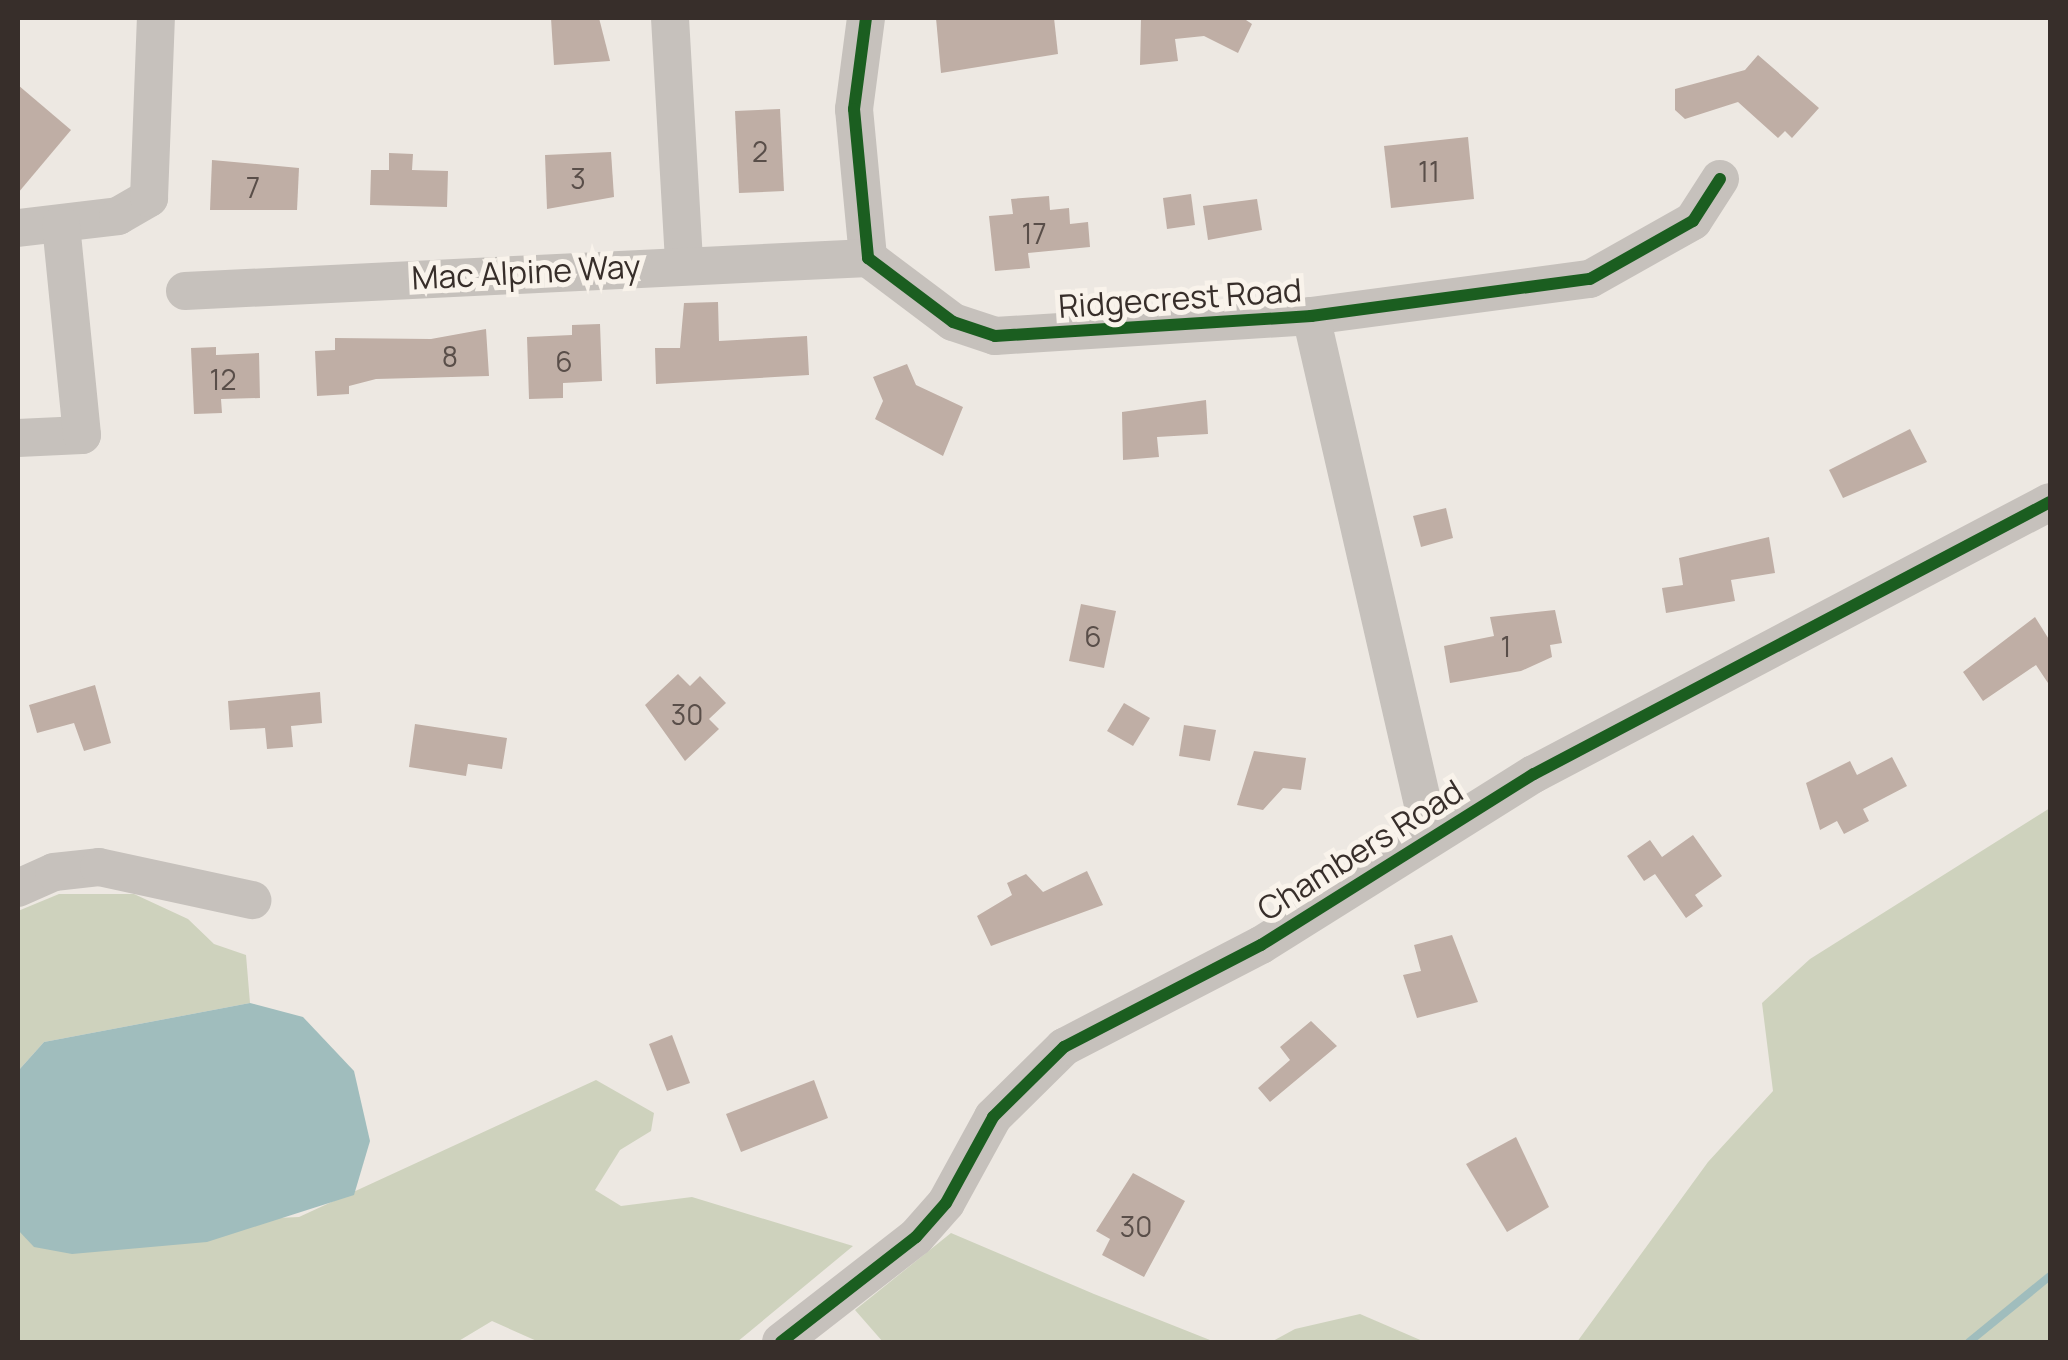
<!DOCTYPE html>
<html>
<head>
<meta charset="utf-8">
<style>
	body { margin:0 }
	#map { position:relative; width:2068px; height:1360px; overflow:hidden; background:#ede8e2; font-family:Manrope,sans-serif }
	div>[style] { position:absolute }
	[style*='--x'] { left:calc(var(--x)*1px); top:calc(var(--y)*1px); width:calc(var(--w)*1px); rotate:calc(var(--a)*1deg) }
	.green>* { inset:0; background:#ced2bd }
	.water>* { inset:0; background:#a0bdbd }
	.stream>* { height:8px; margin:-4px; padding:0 4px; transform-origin:4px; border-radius:4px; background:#a0bdbd }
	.building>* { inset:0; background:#bfaea5 }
	.minor>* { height:38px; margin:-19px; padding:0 19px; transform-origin:19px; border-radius:19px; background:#c6c1bc }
	.cycleway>* { height:12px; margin:-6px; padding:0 6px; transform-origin:6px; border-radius:6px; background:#1b5e20 }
	span { translate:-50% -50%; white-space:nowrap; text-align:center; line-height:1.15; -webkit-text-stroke:10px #f9f3eb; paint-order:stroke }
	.number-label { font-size:28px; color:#594e49 }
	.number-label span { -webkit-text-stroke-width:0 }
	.street-label { font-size:32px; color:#372e2a }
	.frame { position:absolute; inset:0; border:20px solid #372e2a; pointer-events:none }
</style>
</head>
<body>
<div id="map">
	<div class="green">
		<div style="clip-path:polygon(2050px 808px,2050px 1342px,1577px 1342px,1708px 1162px,1773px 1091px,1762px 1003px,1810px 959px)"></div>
		<div style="clip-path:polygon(59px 894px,134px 894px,188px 919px,214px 944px,246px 955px,250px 1003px,44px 1042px,18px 1071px,18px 911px)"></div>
		<div style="clip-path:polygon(596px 1080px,654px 1113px,651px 1131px,620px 1150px,595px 1190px,621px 1206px,692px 1197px,853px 1246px,737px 1342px,539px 1342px,492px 1321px,457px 1342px,18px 1342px,18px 1230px,299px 1217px)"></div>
		<div style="clip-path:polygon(951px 1233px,1094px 1294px,1215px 1342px,883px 1342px,855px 1310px)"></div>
		<div style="clip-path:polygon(1360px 1314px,1425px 1342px,1271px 1342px,1295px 1329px)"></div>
	</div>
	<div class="water">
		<div style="clip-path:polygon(250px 1003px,303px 1017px,354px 1071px,370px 1141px,354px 1195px,207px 1242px,72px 1254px,34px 1247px,18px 1230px,18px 1071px,44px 1042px)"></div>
	</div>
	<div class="stream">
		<div style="--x:1969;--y:1342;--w:104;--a:-39.2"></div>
	</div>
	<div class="building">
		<div style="clip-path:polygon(551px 18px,599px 18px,610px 61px,554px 65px)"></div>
		<div style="clip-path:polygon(936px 18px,1054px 18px,1058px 54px,941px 73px)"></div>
		<div style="clip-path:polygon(1141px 18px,1243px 18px,1252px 24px,1238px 53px,1204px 36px,1175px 39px,1178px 61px,1140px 65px)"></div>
		<div style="clip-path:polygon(1758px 55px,1819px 108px,1792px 138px,1785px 131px,1778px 138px,1738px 102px,1685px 119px,1675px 110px,1675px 89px,1745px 70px)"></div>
		<div style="clip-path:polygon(18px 85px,71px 130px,18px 193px)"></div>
		<div style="clip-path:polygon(780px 109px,784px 191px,739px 193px,735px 111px)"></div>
		<div style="clip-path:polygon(1468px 137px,1474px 199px,1391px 208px,1384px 146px)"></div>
		<div style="clip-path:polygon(611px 152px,614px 197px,547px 209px,545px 155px)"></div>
		<div style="clip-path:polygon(389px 153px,413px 154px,412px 170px,448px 171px,447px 207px,370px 205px,371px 170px,389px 170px)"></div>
		<div style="clip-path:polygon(212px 160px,299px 168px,297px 210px,210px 210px)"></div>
		<div style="clip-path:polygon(1191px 194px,1195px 225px,1167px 229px,1163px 198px)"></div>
		<div style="clip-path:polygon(1049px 196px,1050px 210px,1069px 208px,1070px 224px,1088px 222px,1090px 247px,1028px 253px,1030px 268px,995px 271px,989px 216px,1013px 214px,1011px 199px)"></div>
		<div style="clip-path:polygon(1257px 199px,1262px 230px,1208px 240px,1203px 206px)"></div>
		<div style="clip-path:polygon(718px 302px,719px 341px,807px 336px,809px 375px,656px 384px,655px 348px,680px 348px,684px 303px)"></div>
		<div style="clip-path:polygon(600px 324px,602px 381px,563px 383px,563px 398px,529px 399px,527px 337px,572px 335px,572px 325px)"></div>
		<div style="clip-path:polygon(486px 329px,489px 376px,376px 379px,349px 386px,349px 394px,317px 396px,315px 351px,335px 350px,335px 338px,431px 339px)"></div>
		<div style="clip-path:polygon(216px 347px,216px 355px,259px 353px,260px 398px,221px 399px,222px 413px,194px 414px,191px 348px)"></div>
		<div style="clip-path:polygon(907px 364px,916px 385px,963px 407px,943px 456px,875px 419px,883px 401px,873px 377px)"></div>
		<div style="clip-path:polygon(1206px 400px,1208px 434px,1157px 437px,1159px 457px,1123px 460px,1122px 412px)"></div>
		<div style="clip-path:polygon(1910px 429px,1927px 462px,1843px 498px,1829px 470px)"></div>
		<div style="clip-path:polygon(1446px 508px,1453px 538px,1421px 547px,1413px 516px)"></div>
		<div style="clip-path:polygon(1769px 537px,1775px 573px,1731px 580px,1735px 601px,1666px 613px,1662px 588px,1683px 585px,1679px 558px)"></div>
		<div style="clip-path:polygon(1081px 604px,1116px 611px,1104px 668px,1069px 661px)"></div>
		<div style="clip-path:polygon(1555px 610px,1562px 643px,1550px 645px,1552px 657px,1521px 671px,1450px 683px,1444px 646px,1494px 636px,1490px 617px)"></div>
		<div style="clip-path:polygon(2035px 617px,2050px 641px,2050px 686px,2036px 665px,1983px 701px,1963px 672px)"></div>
		<div style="clip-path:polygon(678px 674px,690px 686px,700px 676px,726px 703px,709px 719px,719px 729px,685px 761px,645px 705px)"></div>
		<div style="clip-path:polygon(95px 685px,111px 743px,84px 751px,74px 723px,37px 733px,29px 705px)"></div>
		<div style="clip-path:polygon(320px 692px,322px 723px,291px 726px,293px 747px,267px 749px,265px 728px,230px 730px,228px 701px)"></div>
		<div style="clip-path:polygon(1124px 703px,1150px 718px,1133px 746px,1107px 731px)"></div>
		<div style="clip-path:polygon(415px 724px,507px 738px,502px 769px,468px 764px,466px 776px,409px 767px)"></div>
		<div style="clip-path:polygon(1184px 725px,1216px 730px,1210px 761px,1179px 756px)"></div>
		<div style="clip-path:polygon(1254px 751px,1306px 758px,1301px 790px,1283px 788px,1263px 810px,1237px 805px)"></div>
		<div style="clip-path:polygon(1892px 757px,1907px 786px,1863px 809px,1869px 821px,1844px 834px,1837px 821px,1820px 830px,1806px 783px,1850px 761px,1857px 775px)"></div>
		<div style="clip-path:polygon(1693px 835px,1722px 876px,1695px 895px,1703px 906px,1686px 918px,1655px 874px,1644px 881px,1627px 856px,1650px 840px,1662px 857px)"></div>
		<div style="clip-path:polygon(1087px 871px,1103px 905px,991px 946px,977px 916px,1012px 895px,1007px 883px,1026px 874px,1043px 892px)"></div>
		<div style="clip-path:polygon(1452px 935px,1478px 1002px,1417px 1018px,1403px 975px,1421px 971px,1414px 945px)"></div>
		<div style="clip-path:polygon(1311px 1021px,1337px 1046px,1270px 1102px,1258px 1088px,1290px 1060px,1280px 1047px)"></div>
		<div style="clip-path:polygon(672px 1035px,690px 1083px,667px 1091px,649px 1044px)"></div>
		<div style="clip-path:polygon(814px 1080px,828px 1118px,741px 1152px,726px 1114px)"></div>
		<div style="clip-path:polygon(1516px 1137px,1549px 1207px,1507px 1232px,1466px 1164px)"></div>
		<div style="clip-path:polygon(1133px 1173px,1185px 1201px,1144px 1277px,1102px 1255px,1110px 1239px,1096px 1231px)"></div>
	</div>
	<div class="minor">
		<div style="--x:670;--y:18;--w:245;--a:86.7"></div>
		<div style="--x:866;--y:18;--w:92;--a:97.5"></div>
		<div style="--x:854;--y:109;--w:150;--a:84.6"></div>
		<div style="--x:868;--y:258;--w:106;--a:37"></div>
		<div style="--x:953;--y:322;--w:44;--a:18.4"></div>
		<div style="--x:995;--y:336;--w:317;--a:-3.6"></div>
		<div style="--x:1311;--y:316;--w:281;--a:-7.6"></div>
		<div style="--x:1590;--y:279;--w:118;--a:-29.4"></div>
		<div style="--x:1693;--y:221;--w:50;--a:-57.3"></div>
		<div style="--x:18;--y:228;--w:101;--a:-6.8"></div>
		<div style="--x:118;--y:216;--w:36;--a:-30"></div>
		<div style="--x:149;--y:198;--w:180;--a:-87.8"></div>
		<div style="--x:185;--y:291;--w:684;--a:-2.77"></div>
		<div style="--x:1311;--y:316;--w:532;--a:77.09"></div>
		<div style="--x:18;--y:438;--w:64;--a:-2.7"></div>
		<div style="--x:82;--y:435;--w:211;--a:-95.7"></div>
		<div style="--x:18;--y:888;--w:39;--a:-24"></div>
		<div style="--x:54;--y:872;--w:45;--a:-6.3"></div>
		<div style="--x:99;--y:867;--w:157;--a:12.2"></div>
		<div style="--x:781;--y:1342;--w:171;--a:-37.9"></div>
		<div style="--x:916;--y:1237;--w:45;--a:-48.6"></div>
		<div style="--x:946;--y:1203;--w:98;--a:-61.3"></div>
		<div style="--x:993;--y:1117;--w:100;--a:-44.6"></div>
		<div style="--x:1064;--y:1047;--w:222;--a:-27.4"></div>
		<div style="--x:1261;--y:945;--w:322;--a:-32.1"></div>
		<div style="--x:1534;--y:774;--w:583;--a:-27.8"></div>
	</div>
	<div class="cycleway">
		<div style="--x:866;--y:18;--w:92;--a:97.5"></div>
		<div style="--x:854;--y:109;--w:150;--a:84.6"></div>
		<div style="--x:868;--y:258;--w:106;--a:37"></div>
		<div style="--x:953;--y:322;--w:44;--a:18.4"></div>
		<div style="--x:995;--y:336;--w:317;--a:-3.6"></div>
		<div style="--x:1311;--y:316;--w:281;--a:-7.6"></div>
		<div style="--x:1590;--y:279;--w:118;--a:-29.4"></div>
		<div style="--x:1693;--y:221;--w:50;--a:-57.3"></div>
		<div style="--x:781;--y:1342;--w:171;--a:-37.9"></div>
		<div style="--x:916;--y:1237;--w:45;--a:-48.6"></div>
		<div style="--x:946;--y:1203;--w:98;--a:-61.3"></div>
		<div style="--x:993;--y:1117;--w:100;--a:-44.6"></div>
		<div style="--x:1064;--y:1047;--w:222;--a:-27.4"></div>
		<div style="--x:1261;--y:945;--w:322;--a:-32.1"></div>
		<div style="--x:1534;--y:774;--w:583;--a:-27.8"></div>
	</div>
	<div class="number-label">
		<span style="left:760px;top:151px">2</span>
		<span style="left:1429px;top:171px">11</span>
		<span style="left:578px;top:178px">3</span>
		<span style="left:253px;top:187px">7</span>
		<span style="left:1034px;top:233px">17</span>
		<span style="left:450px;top:356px">8</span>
		<span style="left:564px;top:361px">6</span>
		<span style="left:223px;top:379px">12</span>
		<span style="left:1093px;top:636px">6</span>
		<span style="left:1506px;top:646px">1</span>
		<span style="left:687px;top:714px">30</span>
		<span style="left:1136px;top:1226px">30</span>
	</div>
	<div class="street-label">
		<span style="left:526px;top:272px;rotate:-3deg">Mac Alpine Way</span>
		<span style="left:1180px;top:298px;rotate:-4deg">Ridgecrest Road</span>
		<span style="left:1360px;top:850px;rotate:-32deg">Chambers Road</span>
	</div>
	<div class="frame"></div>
</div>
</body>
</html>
